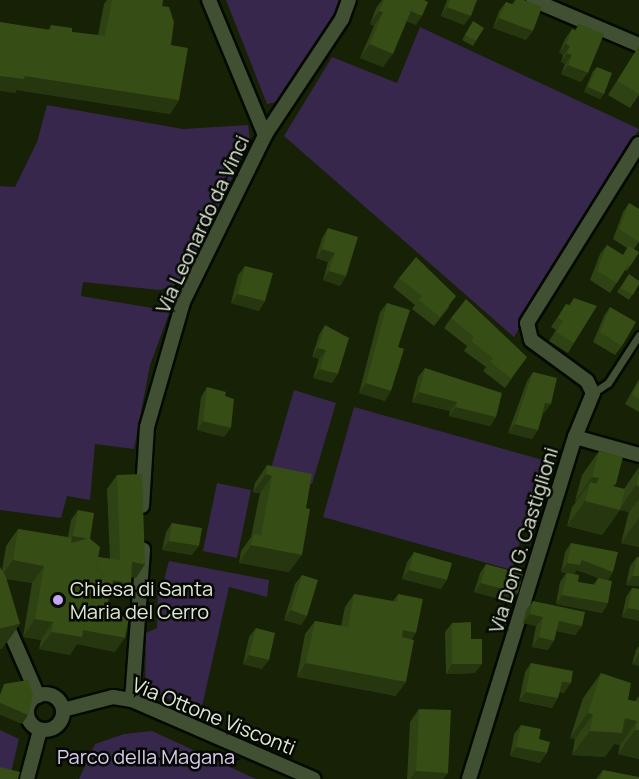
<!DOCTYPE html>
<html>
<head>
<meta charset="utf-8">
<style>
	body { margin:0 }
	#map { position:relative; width:639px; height:779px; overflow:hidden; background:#162106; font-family:Manrope,sans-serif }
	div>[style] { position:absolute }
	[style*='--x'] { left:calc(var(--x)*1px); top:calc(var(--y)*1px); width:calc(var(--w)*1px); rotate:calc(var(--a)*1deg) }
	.green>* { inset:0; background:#37274d }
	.roads { filter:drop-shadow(2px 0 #030a00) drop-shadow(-2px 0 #030a00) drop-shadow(0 2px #030a00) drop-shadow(0 -2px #030a00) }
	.service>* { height:7px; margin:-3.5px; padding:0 3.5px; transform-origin:3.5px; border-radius:3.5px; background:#414f32 }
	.minor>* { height:14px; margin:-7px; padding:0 7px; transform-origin:7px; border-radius:7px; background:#414f32 }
	.minor>.ring { margin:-7px; padding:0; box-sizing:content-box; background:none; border:14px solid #414f32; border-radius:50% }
	.wall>* { inset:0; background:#2e4213 }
	.shaded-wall>* { inset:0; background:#26360f }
	.building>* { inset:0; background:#364d16 }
	.dots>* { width:16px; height:16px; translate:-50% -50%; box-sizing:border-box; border:3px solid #050902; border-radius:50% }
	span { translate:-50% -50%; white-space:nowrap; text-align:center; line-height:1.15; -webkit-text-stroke:5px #050902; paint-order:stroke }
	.street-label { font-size:20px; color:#e0e9d8 }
	.poi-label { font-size:20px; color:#e0e9d8 }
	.left { translate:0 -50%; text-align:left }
	.park-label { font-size:20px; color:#daccf2 }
</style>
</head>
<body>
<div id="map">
	<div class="green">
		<div style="clip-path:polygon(226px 0,344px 0,282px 101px,267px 104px)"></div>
		<div style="clip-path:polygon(420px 27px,639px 129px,514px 337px,284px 136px,332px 57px,397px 83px)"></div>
		<div style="clip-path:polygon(47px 105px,183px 129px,248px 125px,250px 140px,182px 283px,159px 290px,83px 282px,81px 296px,170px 311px,150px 365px,134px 449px,95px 444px,90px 500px,67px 496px,61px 518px,0 510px,0 186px,15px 187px,37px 142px)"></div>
		<div style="clip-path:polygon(294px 390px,336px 403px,312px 484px,270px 472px)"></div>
		<div style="clip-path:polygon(354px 407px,543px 460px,512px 570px,323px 517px)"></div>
		<div style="clip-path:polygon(217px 483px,251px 490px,237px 558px,203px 551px)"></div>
		<div style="clip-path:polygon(169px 561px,269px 580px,267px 597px,229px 587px,200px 715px,145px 687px,146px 633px,157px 628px,158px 586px,163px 584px)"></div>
		<div style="clip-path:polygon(0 730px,19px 739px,10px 777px,0 775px)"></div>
		<div style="clip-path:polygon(152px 731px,256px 779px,79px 779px,95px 744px,124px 734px)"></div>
	</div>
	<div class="roads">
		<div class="service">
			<div style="--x:593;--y:393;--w:18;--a:-34"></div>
			<div style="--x:608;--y:383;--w:57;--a:-57.1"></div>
		</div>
		<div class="minor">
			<div style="--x:209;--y:0;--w:146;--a:67.5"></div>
			<div style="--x:533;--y:0;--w:115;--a:23"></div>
			<div style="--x:575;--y:437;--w:66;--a:15.7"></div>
			<div style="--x:142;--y:506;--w:79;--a:-86.4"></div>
			<div style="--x:147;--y:427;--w:130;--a:-73.9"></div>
			<div style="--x:183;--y:302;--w:186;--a:-63.8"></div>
			<div style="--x:265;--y:135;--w:139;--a:-56.4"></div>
			<div style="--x:342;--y:19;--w:20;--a:-70"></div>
			<div style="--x:0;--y:609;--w:95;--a:66.4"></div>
			<div class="ring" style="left:27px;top:694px;width:22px;height:22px"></div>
			<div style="--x:132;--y:700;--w:151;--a:-85.8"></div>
			<div style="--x:63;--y:710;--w:52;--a:-14.6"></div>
			<div style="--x:113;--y:697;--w:19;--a:9"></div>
			<div style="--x:132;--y:700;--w:198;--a:23.5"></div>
			<div style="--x:27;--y:779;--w:51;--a:-75.1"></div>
			<div style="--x:469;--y:779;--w:358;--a:-72.8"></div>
			<div style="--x:575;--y:437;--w:48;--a:-67.8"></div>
			<div style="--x:593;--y:393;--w:13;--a:-117"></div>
			<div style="--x:587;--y:381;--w:69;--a:-143.8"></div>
			<div style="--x:531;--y:340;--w:17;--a:-103"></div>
			<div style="--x:527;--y:323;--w:211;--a:-58"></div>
		</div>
	</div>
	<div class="wall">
		<div style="clip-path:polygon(107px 0,163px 0,162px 6px,171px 45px,179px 100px,170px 114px,17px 90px,15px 93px,51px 25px,72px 32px,98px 35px,104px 4px)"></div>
		<div style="clip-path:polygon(382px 0,424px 0,416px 25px,406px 21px,383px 67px,360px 58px,374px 26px,370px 24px,376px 8px)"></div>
		<div style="clip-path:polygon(447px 0,477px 0,464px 25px,441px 16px)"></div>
		<div style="clip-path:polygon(515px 0,524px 0,526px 40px,493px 28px,499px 11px,506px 2px,512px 4px)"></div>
		<div style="clip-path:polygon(579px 24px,581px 82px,561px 74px,565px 64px,561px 62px,563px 55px,559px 53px,565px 39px,572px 29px,575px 30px)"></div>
		<div style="clip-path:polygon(470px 26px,476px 41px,473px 46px,462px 40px)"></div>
		<div style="clip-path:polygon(639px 46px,639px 95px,630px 108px,608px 95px)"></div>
		<div style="clip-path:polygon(597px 67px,604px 94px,600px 99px,584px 92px,593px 71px)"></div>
		<div style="clip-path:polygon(629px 203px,639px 209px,639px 242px,634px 249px,639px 253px,627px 271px,625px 270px,610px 293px,590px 280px,600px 254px,607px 245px,623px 255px,627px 248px,613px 239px,623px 212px)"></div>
		<div style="clip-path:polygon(328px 228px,346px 276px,340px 286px,323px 280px,328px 262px,316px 258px,322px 238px)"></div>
		<div style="clip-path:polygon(245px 266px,265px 301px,259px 311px,231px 303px,238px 275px)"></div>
		<div style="clip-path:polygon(629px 274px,639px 284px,629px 300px,617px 292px)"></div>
		<div style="clip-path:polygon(399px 278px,450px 306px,434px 326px,412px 309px,415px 305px,393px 287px)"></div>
		<div style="clip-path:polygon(574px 298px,574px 343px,568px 353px,549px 341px,556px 330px,551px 327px,566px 304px,569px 305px)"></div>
		<div style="clip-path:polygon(387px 303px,385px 401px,359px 393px,380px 312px)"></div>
		<div style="clip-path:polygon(610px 307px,622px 346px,615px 355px,593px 342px,604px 316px)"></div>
		<div style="clip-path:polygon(451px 318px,527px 357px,505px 388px,483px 371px,486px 367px,464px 351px,467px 346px,444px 328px)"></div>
		<div style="clip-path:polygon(325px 325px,332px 383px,313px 378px,319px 359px,312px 357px,319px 335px)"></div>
		<div style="clip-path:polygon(425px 368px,496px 417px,490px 426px,449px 416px,450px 411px,412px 402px,418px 377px)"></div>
		<div style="clip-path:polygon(533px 372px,544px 413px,543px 413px,538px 430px,532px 439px,508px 433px,527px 381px)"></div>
		<div style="clip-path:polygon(639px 379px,639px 412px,625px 404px)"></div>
		<div style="clip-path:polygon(207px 387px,225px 396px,224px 437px,197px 430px,201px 397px)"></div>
		<div style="clip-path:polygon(599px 451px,615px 487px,624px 489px,639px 467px,639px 547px,621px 543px,628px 515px,629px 512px,620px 510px,602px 535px,567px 526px,572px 507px,576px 502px,575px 501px,582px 475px)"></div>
		<div style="clip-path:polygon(267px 465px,306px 508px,289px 572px,239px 563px,241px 551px,251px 537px,260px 493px,253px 492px,255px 483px)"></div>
		<div style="clip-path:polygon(117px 475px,136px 578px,131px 577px,131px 584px,122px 598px,110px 595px,105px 613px,115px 652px,77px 644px,70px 655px,39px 649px,41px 640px,23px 637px,32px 583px,7px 579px,2px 649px,2px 570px,6px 546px,18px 529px,68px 537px,71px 520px,78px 510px,98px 557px,110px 559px,107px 489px)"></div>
		<div style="clip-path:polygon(172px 523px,192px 555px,162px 550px,166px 532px)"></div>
		<div style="clip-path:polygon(evenodd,571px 543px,613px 572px,608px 580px,608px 603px,602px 613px,556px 604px,560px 582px,566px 573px,561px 572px,565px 552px,571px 543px,577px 570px,601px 579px,598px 578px,593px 585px,578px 582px,574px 574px,577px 570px)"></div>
		<div style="clip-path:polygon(414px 552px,441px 589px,402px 579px,407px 562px)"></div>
		<div style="clip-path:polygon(637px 557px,639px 586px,626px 585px,630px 566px)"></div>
		<div style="clip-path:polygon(486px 564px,511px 602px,474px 592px,480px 573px)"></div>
		<div style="clip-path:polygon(302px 575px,307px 616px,301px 625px,284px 620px,295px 584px)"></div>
		<div style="clip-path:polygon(632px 588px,639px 589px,639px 621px,622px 617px,626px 597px)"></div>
		<div style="clip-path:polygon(354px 594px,393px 601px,398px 594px,412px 639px,396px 696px,297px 677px,305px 634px,315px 621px,341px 626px,345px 607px)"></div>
		<div style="clip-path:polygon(533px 601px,582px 626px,575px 635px,556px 631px,548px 650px,532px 647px,536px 626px,523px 623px,526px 610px)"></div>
		<div style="clip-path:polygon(452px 623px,471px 639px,475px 673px,446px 674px,445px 632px)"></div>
		<div style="clip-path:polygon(256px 628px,262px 669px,243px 664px,249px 637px)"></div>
		<div style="clip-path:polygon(639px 646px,639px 666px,632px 664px,636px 650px)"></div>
		<div style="clip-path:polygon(531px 663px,564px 693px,560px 692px,552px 708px,519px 701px,525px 672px)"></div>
		<div style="clip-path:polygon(601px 673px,628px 700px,635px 701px,639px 696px,639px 759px,618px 754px,620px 745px,614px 744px,605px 757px,572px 755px,575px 739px,570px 738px,583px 698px)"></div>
		<div style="clip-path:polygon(419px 709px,448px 773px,443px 779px,407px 779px,410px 722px)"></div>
		<div style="clip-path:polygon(521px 725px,539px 739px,540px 763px,510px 756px,514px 734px)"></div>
		<div style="clip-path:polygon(603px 770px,639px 779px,596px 779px)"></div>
	</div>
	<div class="shaded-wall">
		<div style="clip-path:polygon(396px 5px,422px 16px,416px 25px,390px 14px)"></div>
		<div style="clip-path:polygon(447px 7px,471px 16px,464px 25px,441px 16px)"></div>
		<div style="clip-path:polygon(379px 11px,383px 12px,374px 26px,370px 24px)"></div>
		<div style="clip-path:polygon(499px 18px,533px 31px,526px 40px,493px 28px)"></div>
		<div style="clip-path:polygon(370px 44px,393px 54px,383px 67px,360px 58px)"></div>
		<div style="clip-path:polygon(566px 44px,570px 46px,563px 55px,559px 53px)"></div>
		<div style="clip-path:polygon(567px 53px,572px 55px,565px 64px,561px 62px)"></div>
		<div style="clip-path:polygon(568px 65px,588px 73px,581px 82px,561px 74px)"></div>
		<div style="clip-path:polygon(0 76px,25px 76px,179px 100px,170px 114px,17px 90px,15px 93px,0 91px)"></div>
		<div style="clip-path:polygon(588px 87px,604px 94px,600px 99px,584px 92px)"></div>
		<div style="clip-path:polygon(322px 249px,335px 253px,328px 262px,316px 258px)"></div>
		<div style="clip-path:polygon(329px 271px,346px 276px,340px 286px,323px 280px)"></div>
		<div style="clip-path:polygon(238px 294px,265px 301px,259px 311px,231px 303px)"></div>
		<div style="clip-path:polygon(318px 348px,326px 350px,319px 359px,312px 357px)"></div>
		<div style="clip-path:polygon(320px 369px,338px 374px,332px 383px,313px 378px)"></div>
		<div style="clip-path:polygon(366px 383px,391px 391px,385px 401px,359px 393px)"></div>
		<div style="clip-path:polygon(419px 392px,457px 402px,450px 411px,412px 402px)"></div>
		<div style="clip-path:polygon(545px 403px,551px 404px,544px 413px,539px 412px)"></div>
		<div style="clip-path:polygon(456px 407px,496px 417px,490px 426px,449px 416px)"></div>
		<div style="clip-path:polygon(203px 421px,231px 428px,224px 437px,197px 430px)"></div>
		<div style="clip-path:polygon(515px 424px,538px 430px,532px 439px,508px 433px)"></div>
		<div style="clip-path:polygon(266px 474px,272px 476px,260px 493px,253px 492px)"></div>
		<div style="clip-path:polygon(592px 477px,599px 478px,586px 497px,590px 482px,576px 502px,575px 501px)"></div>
		<div style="clip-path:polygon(616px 484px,602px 505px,620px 510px,602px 535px,567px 526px,585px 501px)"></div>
		<div style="clip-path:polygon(636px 485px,639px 486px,639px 499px,629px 512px,619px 510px)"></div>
		<div style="clip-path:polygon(639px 518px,639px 547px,621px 543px)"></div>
		<div style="clip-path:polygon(73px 536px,90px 539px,67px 545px)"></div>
		<div style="clip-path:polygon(169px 541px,199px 546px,192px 555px,162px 550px)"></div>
		<div style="clip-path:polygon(251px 545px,302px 555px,289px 572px,239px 563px)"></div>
		<div style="clip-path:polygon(13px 560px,44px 566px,32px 583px,0 578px)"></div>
		<div style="clip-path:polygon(582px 560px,613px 572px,607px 581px,577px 570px,574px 575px,561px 572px,567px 563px)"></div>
		<div style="clip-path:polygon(132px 562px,145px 564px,136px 578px,123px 576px)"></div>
		<div style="clip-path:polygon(409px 570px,447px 580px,441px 589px,402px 579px)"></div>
		<div style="clip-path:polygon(633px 576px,639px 576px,639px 586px,626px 585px)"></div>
		<div style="clip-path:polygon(113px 580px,131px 584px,122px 598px,104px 594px)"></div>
		<div style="clip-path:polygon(481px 583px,518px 593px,511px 602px,474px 592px)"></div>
		<div style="clip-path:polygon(90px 593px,98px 594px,85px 612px)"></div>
		<div style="clip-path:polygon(562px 595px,608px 603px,602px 613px,556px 604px)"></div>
		<div style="clip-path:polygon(628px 608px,639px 610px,639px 621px,622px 617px)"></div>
		<div style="clip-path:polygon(291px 610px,307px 616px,301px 625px,284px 620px)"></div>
		<div style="clip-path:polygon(530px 614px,543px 617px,536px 626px,523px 623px)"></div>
		<div style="clip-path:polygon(35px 619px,53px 622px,41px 640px,23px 637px)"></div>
		<div style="clip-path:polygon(559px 621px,582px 626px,575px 635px,552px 630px)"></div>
		<div style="clip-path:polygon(20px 624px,2px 649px,0 649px,0 628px)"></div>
		<div style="clip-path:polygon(82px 629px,125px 638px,115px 652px,77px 644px,70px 655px,39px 649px,52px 632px)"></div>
		<div style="clip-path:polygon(403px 630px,416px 633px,407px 647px,394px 644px)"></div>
		<div style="clip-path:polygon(539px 637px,554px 641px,548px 650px,532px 647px)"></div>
		<div style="clip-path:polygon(249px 655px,269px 660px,262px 669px,243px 664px)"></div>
		<div style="clip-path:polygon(639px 655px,639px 666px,632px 664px)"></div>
		<div style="clip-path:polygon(306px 663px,406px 682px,396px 696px,297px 677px)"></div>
		<div style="clip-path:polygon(452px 664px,482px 664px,475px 673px,446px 674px)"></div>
		<div style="clip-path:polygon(562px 682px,571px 683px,564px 693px,555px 691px)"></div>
		<div style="clip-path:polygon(526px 692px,558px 698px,552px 708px,519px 701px)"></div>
		<div style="clip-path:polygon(0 703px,28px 715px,22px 724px,0 715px)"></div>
		<div style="clip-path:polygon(588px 713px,593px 714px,575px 739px,570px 738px)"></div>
		<div style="clip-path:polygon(625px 718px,637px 721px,620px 745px,614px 744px,605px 757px,572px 755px,590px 731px)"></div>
		<div style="clip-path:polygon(635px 730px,639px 730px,639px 759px,618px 754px)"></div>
		<div style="clip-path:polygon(516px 747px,547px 753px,540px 763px,510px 756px)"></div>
		<div style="clip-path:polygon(416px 771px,448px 773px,443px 779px,410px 779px)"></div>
	</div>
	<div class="building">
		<div style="clip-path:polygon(112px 0,163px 0,162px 6px,169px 7px,174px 22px,171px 45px,188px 48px,179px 100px,25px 76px,24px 79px,0 76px,0 22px,51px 30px,51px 25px,72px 28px,72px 32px,105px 36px)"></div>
		<div style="clip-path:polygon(384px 0,398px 0,413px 6px,393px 54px,370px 44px,383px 12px,379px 11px)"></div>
		<div style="clip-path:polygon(398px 0,424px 0,428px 2px,422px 16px,411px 11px,413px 6px)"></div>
		<div style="clip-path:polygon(450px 0,477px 0,471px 16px,447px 7px)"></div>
		<div style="clip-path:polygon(516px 0,524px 0,542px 7px,533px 31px,499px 18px,506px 2px,514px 5px)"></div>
		<div style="clip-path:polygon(473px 21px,484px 28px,476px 41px,465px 35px)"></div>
		<div style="clip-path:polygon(579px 24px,604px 34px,588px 73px,568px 65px,572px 55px,567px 53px,570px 46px,566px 44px,572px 29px,576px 31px)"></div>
		<div style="clip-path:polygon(639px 46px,639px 94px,617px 81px)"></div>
		<div style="clip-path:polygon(597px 67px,612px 73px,604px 94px,588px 87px)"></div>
		<div style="clip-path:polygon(629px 203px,639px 209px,639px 242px,619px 229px)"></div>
		<div style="clip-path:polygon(328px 228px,358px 237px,346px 276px,329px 271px,335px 253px,322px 249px)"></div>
		<div style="clip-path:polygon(607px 245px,631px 260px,617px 283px,597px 271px)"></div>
		<div style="clip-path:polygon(629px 246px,639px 252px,630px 266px,628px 265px,631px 260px,623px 255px)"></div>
		<div style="clip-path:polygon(416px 257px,456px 296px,440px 317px,419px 300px,422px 296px,399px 278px)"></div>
		<div style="clip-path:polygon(245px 266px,273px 273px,265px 301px,238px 294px)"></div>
		<div style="clip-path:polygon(629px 274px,639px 281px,639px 284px,633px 295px,621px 288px)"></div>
		<div style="clip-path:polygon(574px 298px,597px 306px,574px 343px,556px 332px,563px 321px,558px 318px,566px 304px,570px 306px)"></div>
		<div style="clip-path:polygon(466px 299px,527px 357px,511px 378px,490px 362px,493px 358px,471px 341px,474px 337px,451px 318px)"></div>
		<div style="clip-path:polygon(387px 303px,410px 310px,398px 347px,404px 349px,391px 391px,366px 383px)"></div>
		<div style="clip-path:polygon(610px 307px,636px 322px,622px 346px,600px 332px)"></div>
		<div style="clip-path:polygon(325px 325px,349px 338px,338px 374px,320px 369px,326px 350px,318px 348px)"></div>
		<div style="clip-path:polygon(425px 368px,502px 393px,496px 417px,456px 407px,457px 402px,419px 392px)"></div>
		<div style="clip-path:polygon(533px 372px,557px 378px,551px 404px,545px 403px,538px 430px,515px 424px)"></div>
		<div style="clip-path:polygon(639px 382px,639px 399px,632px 394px)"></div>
		<div style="clip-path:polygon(207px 387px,226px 392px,225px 396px,234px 399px,231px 428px,203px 421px)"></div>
		<div style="clip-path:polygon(599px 451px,623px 457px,616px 484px,612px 486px,625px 489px,620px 510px,585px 501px,590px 482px,597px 484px,599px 478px,592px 477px)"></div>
		<div style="clip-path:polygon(267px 465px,312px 474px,306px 508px,310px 509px,302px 555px,251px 545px,254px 534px,261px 535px,272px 476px,266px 474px)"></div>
		<div style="clip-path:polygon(142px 474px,145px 564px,132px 562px,131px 584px,113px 580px,105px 613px,129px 618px,125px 638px,83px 630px,89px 597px,95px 598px,98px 594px,102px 572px,96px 570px,98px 557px,120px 560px,117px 475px)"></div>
		<div style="clip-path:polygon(639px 474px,639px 486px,636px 485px)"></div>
		<div style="clip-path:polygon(78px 510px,94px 513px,90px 539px,73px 536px)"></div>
		<div style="clip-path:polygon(172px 523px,202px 528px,199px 546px,169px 541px)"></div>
		<div style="clip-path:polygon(18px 529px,72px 538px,71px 543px,89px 538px,100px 547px,96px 570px,102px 572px,98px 594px,90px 593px,82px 637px,52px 632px,53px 622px,35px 619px,44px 566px,13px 560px)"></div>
		<div style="clip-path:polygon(571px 543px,618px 552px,613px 572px,582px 560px,580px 565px,567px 563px)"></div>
		<div style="clip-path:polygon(414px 552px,452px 563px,447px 580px,409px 570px)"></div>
		<div style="clip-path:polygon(637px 557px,639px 557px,639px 576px,633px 576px)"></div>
		<div style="clip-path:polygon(486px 564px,523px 574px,518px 593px,481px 583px)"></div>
		<div style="clip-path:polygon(0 567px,6px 577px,20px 624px,0 628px)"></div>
		<div style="clip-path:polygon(567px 573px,579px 575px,578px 582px,596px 585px,598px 578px,612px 581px,608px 603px,562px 595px)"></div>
		<div style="clip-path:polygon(302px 575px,318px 580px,307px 616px,291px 610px)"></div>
		<div style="clip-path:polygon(632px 588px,639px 589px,639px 610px,628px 608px)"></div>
		<div style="clip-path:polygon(354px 594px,397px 602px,398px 594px,423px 599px,416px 633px,403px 630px,402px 637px,414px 640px,406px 682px,306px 663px,315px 621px,348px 627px)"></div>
		<div style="clip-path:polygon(533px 601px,585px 612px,582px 626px,559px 621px,554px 641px,539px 637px,543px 617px,530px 614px)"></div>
		<div style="clip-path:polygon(471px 622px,471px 639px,482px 639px,482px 664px,452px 664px,452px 623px)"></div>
		<div style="clip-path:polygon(256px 628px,275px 633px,269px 660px,249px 655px)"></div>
		<div style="clip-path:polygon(531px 663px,573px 671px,571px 683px,562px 682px,558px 698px,526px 692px)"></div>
		<div style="clip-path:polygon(601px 673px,631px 683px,628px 700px,639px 702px,639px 730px,635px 730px,637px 721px,625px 718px,622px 733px,590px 731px,593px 714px,588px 713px)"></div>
		<div style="clip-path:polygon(28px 680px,33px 695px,28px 715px,0 703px,0 695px,4px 684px)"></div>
		<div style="clip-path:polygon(419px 709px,451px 710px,448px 773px,416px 771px)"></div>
		<div style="clip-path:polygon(521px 725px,541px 729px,539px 739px,550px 742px,547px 753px,516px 747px)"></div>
		<div style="clip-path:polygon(0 767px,20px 772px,18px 779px,0 779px)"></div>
		<div style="clip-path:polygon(603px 770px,639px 777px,639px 779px,600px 779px)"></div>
	</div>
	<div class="dots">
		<div style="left:58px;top:600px;background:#c4a7f1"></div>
	</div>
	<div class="street-label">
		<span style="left:202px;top:224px;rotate:-65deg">Via Leonardo da Vinci</span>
		<span style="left:523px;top:540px;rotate:-73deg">Via Don G. Castiglioni</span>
		<span style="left:214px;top:716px;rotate:22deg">Via Ottone Visconti</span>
	</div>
	<div class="poi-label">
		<span class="left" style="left:70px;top:600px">Chiesa di Santa<br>Maria del Cerro</span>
	</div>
	<div class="park-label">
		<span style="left:146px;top:756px">Parco della Magana</span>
	</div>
</div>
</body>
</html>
